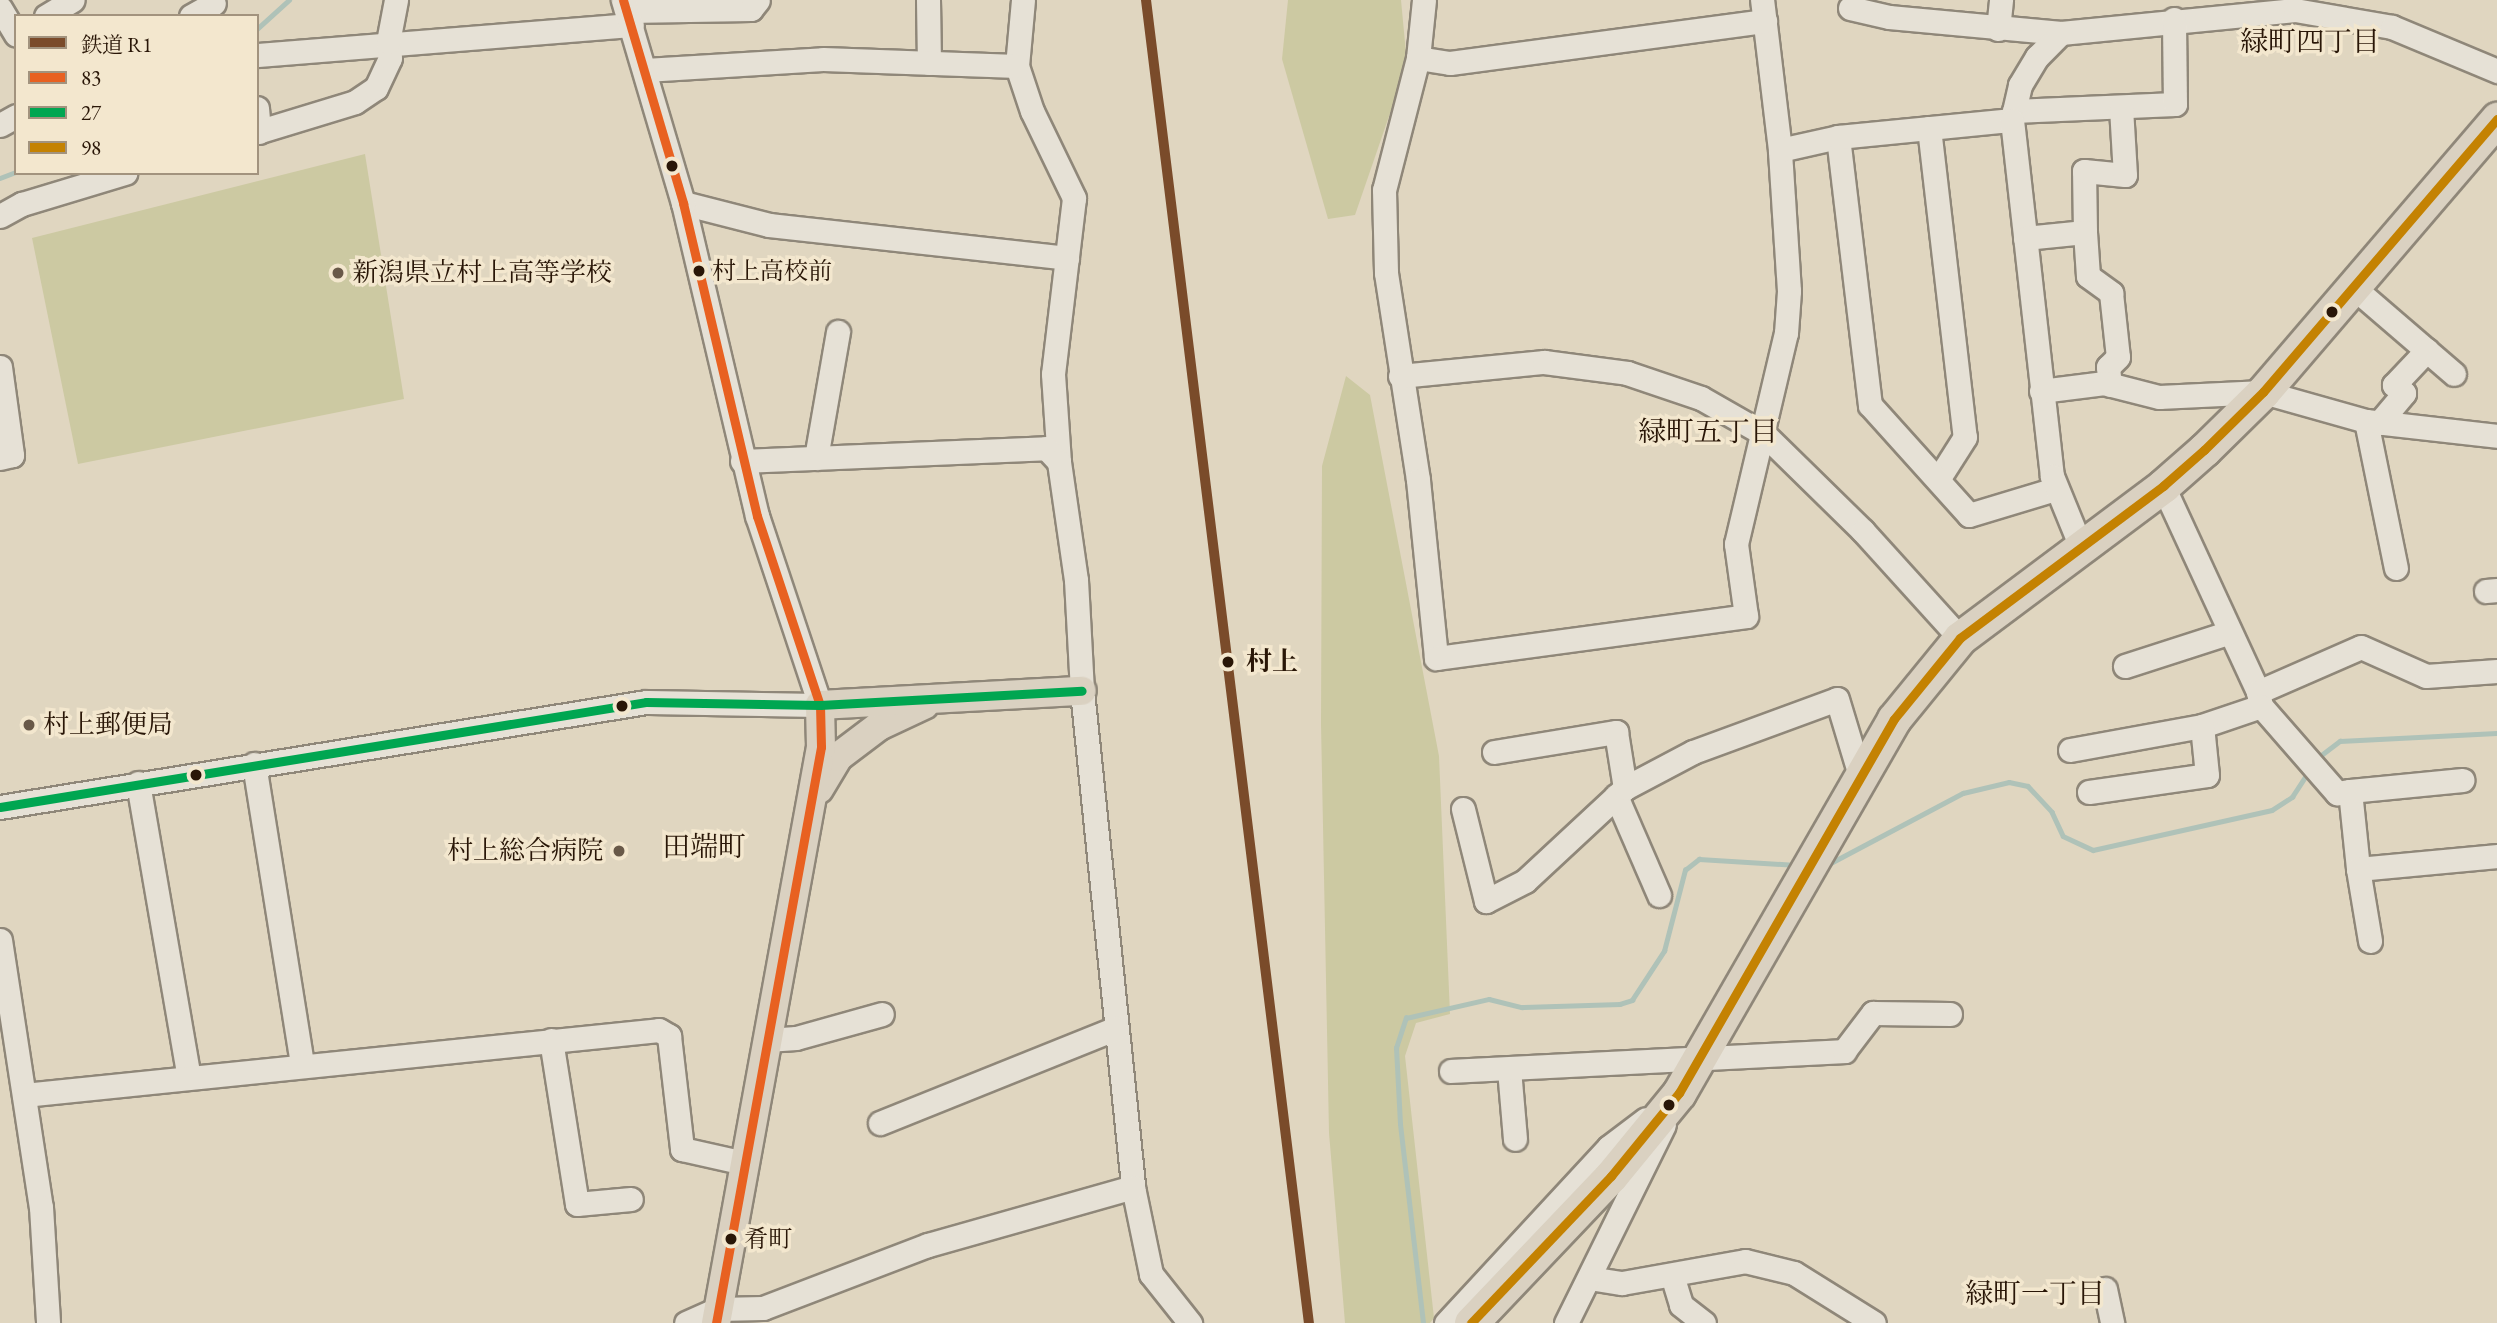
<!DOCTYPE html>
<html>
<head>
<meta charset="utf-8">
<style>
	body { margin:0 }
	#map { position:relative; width:2497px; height:1323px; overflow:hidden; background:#e0d6c0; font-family:"EB Garamond","Noto Serif JP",serif }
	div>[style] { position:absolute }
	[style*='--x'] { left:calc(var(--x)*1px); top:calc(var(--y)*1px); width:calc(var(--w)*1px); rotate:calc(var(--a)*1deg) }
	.green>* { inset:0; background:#ccc9a2 }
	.stream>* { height:4.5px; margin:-2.25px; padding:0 2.25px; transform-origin:2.25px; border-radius:2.25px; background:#afc2b8 }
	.roads { filter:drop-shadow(2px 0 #8f8779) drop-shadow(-2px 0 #8f8779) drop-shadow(0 2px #8f8779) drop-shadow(0 -2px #8f8779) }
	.minor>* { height:23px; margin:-11.5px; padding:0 11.5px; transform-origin:11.5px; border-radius:11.5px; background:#e6e1d6 }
	.major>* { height:28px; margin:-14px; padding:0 14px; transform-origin:14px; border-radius:14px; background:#dad1c1 }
	.highway>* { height:33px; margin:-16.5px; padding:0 16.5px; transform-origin:16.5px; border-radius:16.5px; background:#dad1c1 }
	.bus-1>* { height:9px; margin:-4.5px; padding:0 4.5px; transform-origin:4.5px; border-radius:4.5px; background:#e86121 }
	.bus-2>* { height:9px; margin:-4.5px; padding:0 4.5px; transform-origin:4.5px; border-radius:4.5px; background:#00a651 }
	.bus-3>* { height:9px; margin:-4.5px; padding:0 4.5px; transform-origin:4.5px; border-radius:4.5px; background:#c48202 }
	.rail-1>* { height:10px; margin:-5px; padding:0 5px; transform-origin:5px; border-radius:5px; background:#7a4b2a }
	.dots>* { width:19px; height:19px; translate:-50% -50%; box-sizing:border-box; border:4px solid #f3e7ce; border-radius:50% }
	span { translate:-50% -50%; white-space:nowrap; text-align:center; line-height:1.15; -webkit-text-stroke:7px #f3e7ce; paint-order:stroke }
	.bus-label { font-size:24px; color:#291607 }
	.left { translate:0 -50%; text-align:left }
	.poi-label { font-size:26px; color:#291607 }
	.right { translate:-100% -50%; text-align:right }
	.stop-label { font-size:26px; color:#291607; font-weight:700 }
	.neighbourhood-label { font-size:28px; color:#291607 }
	.legend { position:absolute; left:14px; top:14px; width:245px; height:161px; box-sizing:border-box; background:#f3e7ce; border:2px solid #a2937e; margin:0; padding:9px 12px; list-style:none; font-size:21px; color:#291607 }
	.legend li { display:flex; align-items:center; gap:14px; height:35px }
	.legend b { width:35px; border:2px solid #a2937e }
</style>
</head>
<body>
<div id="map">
	<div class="green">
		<div style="clip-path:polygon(1288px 0,1401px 0,1407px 64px,1355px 215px,1328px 219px,1282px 59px)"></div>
		<div style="clip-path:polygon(365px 154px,404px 399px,78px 464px,32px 238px)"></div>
		<div style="clip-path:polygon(1346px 376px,1370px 395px,1439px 756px,1450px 1014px,1416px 1023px,1405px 1056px,1434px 1318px,1430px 1323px,1345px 1323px,1329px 1133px,1321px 724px,1322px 466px)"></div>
	</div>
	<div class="stream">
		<div style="--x:257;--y:29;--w:43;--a:-42.2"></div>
		<div style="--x:0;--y:178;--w:17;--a:-21"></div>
		<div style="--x:2316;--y:759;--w:30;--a:-37"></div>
		<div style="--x:2340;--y:741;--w:157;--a:-2.9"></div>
		<div style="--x:1825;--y:866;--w:156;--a:-27.9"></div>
		<div style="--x:1963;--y:793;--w:47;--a:-13.4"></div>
		<div style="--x:2009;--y:782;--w:19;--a:12"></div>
		<div style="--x:2028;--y:786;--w:35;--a:47"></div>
		<div style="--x:2052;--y:812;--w:26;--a:65"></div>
		<div style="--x:2063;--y:836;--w:33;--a:25"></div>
		<div style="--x:2093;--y:850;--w:183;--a:-12.6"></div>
		<div style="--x:2272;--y:810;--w:24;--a:-33"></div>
		<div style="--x:2292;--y:797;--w:30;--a:-57"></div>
		<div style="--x:1423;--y:1323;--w:200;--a:-96.6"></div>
		<div style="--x:1400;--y:1124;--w:76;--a:-93"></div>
		<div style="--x:1396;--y:1048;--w:32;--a:-72"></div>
		<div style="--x:1406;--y:1018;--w:85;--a:-12.9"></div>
		<div style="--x:1489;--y:999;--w:34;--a:14"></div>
		<div style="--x:1522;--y:1007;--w:98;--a:-1.8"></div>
		<div style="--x:1620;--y:1004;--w:13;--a:-18"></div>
		<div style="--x:1632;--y:1000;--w:59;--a:-56.9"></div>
		<div style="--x:1664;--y:951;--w:84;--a:-75.5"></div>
		<div style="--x:1685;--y:870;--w:18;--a:-38"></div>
		<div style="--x:1699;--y:859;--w:97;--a:3.5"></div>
	</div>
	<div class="roads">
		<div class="minor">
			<div style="--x:928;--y:0;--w:63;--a:89.1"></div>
			<div style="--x:1023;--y:0;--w:66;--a:95.2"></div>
			<div style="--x:1017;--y:66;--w:47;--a:71.6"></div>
			<div style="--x:1032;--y:111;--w:97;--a:64.2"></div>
			<div style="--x:1074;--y:198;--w:177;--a:96.8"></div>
			<div style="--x:1053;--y:374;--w:88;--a:86.1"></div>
			<div style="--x:1424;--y:0;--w:58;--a:95.9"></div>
			<div style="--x:1418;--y:58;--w:136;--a:104.4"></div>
			<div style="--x:1384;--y:190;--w:83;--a:88.6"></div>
			<div style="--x:1386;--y:273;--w:209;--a:81.2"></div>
			<div style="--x:1418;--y:480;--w:179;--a:84.2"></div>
			<div style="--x:1436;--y:658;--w:313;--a:-7.7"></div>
			<div style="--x:1746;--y:616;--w:73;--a:-97.9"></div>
			<div style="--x:1736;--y:544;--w:217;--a:-76.7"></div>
			<div style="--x:1786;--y:333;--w:42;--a:-85.9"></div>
			<div style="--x:1789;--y:291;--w:141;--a:-93.7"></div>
			<div style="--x:1780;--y:150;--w:151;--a:-96.8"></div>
			<div style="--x:0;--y:8;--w:31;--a:59"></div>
			<div style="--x:1850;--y:8;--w:40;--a:13"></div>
			<div style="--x:1889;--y:17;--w:173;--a:5.3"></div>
			<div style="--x:2061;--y:33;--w:235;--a:-5.6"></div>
			<div style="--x:2295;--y:10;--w:98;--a:9.9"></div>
			<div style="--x:2392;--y:27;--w:114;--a:22.7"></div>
			<div style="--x:627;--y:11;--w:124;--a:-0.9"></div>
			<div style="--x:751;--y:9;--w:11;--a:-52"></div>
			<div style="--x:46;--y:16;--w:31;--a:-31"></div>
			<div style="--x:191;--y:16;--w:26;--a:-29"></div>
			<div style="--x:1998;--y:29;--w:29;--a:-84"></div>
			<div style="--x:257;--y:55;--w:376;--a:-4.6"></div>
			<div style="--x:1418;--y:58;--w:32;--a:9"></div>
			<div style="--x:1450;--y:63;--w:318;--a:-7.6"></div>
			<div style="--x:645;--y:70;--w:178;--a:-3.5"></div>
			<div style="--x:823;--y:59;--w:194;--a:2.1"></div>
			<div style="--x:257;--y:108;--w:24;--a:85"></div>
			<div style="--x:2014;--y:111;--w:161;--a:-2.5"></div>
			<div style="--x:2175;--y:104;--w:85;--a:-90.7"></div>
			<div style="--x:2012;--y:120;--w:36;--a:-77"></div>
			<div style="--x:2020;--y:85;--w:33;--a:-59"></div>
			<div style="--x:2037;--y:57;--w:34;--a:-45"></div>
			<div style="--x:0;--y:125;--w:18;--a:-29"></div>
			<div style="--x:1929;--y:128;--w:311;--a:83.4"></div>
			<div style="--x:1965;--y:437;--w:49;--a:122.4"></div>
			<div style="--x:257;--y:132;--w:102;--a:-17"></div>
			<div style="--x:355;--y:102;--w:25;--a:-34"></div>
			<div style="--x:376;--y:88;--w:33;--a:-65"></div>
			<div style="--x:390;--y:58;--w:16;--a:-97"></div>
			<div style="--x:388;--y:42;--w:43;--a:-79.2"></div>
			<div style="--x:1838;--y:137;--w:270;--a:83.2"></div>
			<div style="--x:1870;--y:405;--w:148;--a:48"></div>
			<div style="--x:1969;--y:515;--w:90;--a:-16.8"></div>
			<div style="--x:1780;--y:150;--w:59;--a:-12.6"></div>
			<div style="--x:1838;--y:137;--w:175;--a:-5.6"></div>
			<div style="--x:2012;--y:120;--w:358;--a:83.6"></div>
			<div style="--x:2052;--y:476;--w:77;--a:67.8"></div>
			<div style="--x:683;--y:203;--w:89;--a:14.3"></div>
			<div style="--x:769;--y:225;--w:300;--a:6.3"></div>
			<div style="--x:0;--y:216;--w:25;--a:-29"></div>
			<div style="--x:22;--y:204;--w:108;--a:-16.8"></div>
			<div style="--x:2085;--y:232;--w:61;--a:-90.9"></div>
			<div style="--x:2084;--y:171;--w:41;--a:5.6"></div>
			<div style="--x:2125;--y:175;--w:67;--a:-93.4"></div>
			<div style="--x:2025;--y:238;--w:60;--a:-5.7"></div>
			<div style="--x:2085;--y:232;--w:44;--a:86.1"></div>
			<div style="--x:2088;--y:276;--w:29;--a:36"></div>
			<div style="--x:2111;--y:293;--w:64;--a:83.8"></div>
			<div style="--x:2118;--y:357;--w:14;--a:135"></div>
			<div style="--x:2108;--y:367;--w:18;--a:84"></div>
			<div style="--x:2353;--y:287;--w:133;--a:40.7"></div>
			<div style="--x:0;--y:367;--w:89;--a:82.2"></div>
			<div style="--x:12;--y:455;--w:12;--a:166"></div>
			<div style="--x:1400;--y:376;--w:145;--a:-5.6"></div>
			<div style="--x:1544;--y:362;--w:84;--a:7.5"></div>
			<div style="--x:1627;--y:373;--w:78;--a:18.7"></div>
			<div style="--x:1701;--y:398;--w:73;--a:29.7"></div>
			<div style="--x:1764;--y:434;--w:139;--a:44.4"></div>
			<div style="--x:1863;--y:531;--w:144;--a:47.8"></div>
			<div style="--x:2041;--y:391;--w:64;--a:-7.2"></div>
			<div style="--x:2104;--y:383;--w:57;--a:14.3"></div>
			<div style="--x:2159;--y:397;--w:104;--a:-2.8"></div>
			<div style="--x:2263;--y:392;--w:107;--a:15.7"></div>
			<div style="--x:2366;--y:421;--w:132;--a:6.5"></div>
			<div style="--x:2366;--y:421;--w:150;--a:78.5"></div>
			<div style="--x:2379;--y:423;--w:39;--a:-50"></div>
			<div style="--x:2404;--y:393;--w:13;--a:-141"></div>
			<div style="--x:2394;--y:385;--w:48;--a:-46.7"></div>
			<div style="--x:816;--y:458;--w:128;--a:-80.1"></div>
			<div style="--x:742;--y:461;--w:304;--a:-2.4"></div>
			<div style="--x:1046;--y:448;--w:19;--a:47"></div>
			<div style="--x:1059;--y:462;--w:119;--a:81.8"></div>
			<div style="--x:1076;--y:580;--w:111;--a:86.9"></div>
			<div style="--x:1082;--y:691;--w:499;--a:84.1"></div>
			<div style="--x:1133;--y:1187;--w:89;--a:78.3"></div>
			<div style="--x:1151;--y:1274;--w:63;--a:51.5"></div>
			<div style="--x:2163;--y:486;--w:227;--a:65.2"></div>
			<div style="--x:2258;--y:692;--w:112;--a:-23.6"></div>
			<div style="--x:2361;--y:647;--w:71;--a:24"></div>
			<div style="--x:2426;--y:676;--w:71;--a:-4"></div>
			<div style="--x:2486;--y:591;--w:11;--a:-5"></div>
			<div style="--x:2125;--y:666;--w:110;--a:-17.9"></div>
			<div style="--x:2258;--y:692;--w:14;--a:78"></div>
			<div style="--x:2261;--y:706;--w:116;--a:48.9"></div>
			<div style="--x:2337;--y:793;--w:13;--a:-9"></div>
			<div style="--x:2350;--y:791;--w:78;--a:84.1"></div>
			<div style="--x:2358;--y:869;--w:140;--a:-5.3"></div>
			<div style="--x:2070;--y:750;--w:134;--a:-10.3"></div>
			<div style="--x:2202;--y:726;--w:62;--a:-18.7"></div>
			<div style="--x:1494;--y:752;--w:124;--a:-9.3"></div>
			<div style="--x:1616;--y:732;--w:57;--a:80.9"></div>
			<div style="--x:254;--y:764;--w:303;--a:80.9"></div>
			<div style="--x:138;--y:783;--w:298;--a:80.2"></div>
			<div style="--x:2350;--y:791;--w:113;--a:-5.6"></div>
			<div style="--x:2089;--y:792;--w:119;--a:-8.2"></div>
			<div style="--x:2207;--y:775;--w:49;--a:-95.8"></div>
			<div style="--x:1616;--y:796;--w:108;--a:66.5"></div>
			<div style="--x:0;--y:807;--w:654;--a:-9.23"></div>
			<div style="--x:646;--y:702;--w:174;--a:1"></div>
			<div style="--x:820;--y:705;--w:199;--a:-108.4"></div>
			<div style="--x:757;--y:516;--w:322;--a:-103.3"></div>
			<div style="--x:683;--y:203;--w:212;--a:-106.5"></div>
			<div style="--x:1463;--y:809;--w:95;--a:76"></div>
			<div style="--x:1486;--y:901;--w:44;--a:-27.1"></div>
			<div style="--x:1525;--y:881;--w:137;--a:-42.9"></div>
			<div style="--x:1625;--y:788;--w:77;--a:-27.9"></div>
			<div style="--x:1693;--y:752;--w:153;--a:-20.2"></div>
			<div style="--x:1837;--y:699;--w:79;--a:73.2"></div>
			<div style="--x:2358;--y:869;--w:73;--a:80.5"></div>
			<div style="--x:0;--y:940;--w:270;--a:81.3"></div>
			<div style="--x:41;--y:1207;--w:116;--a:86.5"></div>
			<div style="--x:551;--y:1040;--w:166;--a:81"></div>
			<div style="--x:577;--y:1204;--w:54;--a:-5.3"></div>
			<div style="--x:767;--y:1040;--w:29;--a:-4"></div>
			<div style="--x:796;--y:1038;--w:89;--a:-15.6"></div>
			<div style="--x:1509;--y:1069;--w:70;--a:85.1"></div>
			<div style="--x:1451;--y:1071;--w:394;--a:-2.9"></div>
			<div style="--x:1844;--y:1051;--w:48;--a:-52.7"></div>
			<div style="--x:1873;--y:1013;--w:77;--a:0.7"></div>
			<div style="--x:24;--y:1095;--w:638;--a:-5.84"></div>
			<div style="--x:659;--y:1030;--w:12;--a:31"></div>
			<div style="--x:669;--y:1036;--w:114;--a:83.4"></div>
			<div style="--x:682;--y:1149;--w:64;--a:12.7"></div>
			<div style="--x:880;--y:1123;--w:254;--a:-21.9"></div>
			<div style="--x:1672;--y:1275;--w:31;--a:73"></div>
			<div style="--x:1681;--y:1305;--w:29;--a:38"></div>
			<div style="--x:1589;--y:1278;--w:33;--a:9"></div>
			<div style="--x:1622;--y:1283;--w:125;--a:-10.1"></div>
			<div style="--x:1745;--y:1261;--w:50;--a:13.8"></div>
			<div style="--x:1794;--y:1273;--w:94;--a:32"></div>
			<div style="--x:2105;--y:1289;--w:35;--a:78"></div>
			<div style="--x:686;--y:1323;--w:35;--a:-24"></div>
			<div style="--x:718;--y:1309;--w:45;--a:-1.3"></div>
			<div style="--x:763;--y:1308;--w:177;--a:-20.9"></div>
			<div style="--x:928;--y:1245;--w:213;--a:-15.8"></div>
			<div style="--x:1446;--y:1323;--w:240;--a:-47.2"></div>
			<div style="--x:1609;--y:1147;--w:46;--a:-37.1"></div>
			<div style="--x:1566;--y:1323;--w:221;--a:-63.7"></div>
		</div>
		<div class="major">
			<div style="--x:819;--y:789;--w:37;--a:-59"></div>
			<div style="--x:838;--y:757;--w:51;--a:-37.1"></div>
			<div style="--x:879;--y:726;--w:50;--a:-25"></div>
			<div style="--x:716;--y:1323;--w:585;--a:-79.67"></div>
			<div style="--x:821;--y:747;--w:42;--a:-91.4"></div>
			<div style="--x:820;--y:705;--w:262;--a:-3.1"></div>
		</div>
		<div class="highway">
			<div style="--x:1471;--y:1323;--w:203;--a:-46.4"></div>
			<div style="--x:1611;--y:1176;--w:107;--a:-50.7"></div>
			<div style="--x:1679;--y:1093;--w:431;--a:-60.1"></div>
			<div style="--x:1894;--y:719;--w:104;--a:-50.8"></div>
			<div style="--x:1960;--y:638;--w:254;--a:-36.8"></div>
			<div style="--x:2163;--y:486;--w:55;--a:-41.3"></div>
			<div style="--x:2204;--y:450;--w:83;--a:-44.5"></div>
			<div style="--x:2263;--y:392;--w:360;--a:-49.4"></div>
		</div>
	</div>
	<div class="bus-1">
		<div style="--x:623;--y:0;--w:212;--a:73.5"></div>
		<div style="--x:683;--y:203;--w:322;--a:76.7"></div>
		<div style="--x:757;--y:516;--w:199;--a:71.6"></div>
		<div style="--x:820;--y:705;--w:42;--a:88.6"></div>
		<div style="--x:821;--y:747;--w:585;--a:100.33"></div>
	</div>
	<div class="bus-2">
		<div style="--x:0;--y:807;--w:654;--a:-9.23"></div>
		<div style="--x:646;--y:702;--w:174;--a:1"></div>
		<div style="--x:820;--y:705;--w:262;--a:-3.1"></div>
	</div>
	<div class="bus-3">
		<div style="--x:1471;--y:1323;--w:203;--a:-46.4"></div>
		<div style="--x:1611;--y:1176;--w:107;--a:-50.7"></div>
		<div style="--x:1679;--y:1093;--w:431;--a:-60.1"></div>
		<div style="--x:1894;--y:719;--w:104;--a:-50.8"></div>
		<div style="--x:1960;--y:638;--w:254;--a:-36.8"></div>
		<div style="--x:2163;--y:486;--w:55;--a:-41.3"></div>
		<div style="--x:2204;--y:450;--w:83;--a:-44.5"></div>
		<div style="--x:2263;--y:392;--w:360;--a:-49.4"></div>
	</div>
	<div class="rail-1">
		<div style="--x:1146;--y:0;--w:1333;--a:82.98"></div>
	</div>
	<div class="dots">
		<div style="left:672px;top:166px;background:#291607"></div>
		<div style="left:699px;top:271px;background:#291607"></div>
		<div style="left:338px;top:273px;background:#695948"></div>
		<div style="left:2332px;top:312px;background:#291607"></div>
		<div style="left:1228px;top:662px;background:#291607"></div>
		<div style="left:622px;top:706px;background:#291607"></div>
		<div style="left:29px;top:725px;background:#695948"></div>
		<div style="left:196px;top:775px;background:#291607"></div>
		<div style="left:619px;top:851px;background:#695948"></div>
		<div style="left:1669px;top:1105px;background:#291607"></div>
		<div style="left:731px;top:1239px;background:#291607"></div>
	</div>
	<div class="bus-label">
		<span class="left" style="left:712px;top:271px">村上高校前</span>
		<span class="left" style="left:744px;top:1239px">肴町</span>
	</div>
	<div class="poi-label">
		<span class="left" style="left:352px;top:273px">新潟県立村上高等学校</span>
		<span class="left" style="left:43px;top:725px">村上郵便局</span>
		<span class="right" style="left:603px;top:851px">村上総合病院</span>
	</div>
	<div class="stop-label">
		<span class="left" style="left:1246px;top:662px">村上</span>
	</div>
	<div class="neighbourhood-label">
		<span style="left:2310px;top:41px">緑町四丁目</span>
		<span style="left:1708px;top:431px">緑町五丁目</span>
		<span style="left:704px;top:846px">田端町</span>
		<span style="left:2035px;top:1293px">緑町一丁目</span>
	</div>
	<ul class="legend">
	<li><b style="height:9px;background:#7a4b2a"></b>鉄道 R1</li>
	<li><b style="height:9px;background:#e86121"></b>83</li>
	<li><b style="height:9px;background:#00a651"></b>27</li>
	<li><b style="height:9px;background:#c48202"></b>98</li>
	</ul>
</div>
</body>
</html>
